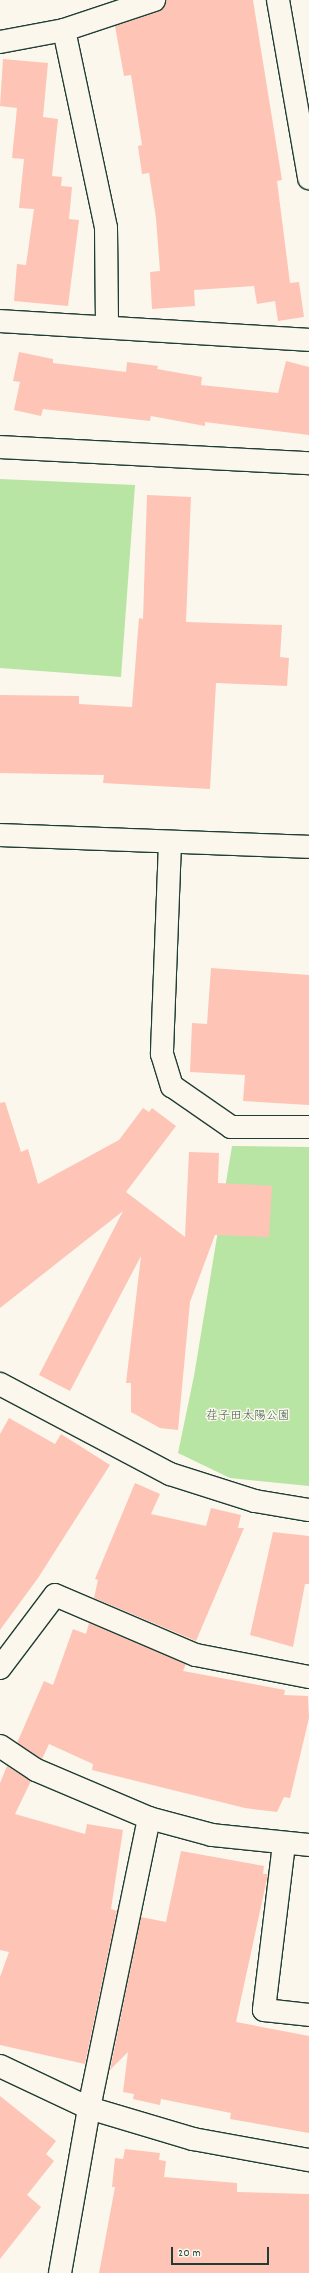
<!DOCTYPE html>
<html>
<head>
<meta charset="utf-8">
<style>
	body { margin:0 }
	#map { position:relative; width:309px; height:2273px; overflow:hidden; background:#fbf7ec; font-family:Dekko,"Klee One",sans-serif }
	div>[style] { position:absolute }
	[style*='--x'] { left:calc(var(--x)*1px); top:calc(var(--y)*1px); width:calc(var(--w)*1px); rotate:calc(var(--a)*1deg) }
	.green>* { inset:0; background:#b8e5a3 }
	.building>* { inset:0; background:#fec4b6 }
	.roads { filter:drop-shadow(1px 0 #1f3d34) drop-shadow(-1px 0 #1f3d34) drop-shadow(0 1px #1f3d34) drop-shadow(0 -1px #1f3d34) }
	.minor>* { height:22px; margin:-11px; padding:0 11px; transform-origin:11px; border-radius:11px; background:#fbf7ec }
	.tertiary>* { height:22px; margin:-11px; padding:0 11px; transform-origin:11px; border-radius:11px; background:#fbf7ec }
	span { translate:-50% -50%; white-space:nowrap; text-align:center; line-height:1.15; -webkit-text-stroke:3px #fbf7ec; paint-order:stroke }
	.park-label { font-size:12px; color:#3e5f4a }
	.scale { position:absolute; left:171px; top:2247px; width:98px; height:18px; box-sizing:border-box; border:2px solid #1f3d34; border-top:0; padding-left:5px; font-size:12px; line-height:14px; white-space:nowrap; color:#1f3d34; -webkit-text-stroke:3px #fbf7ec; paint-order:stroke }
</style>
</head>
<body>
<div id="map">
	<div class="green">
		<div style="clip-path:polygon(0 479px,135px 485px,121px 677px,0 668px)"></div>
		<div style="clip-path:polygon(232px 1146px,309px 1147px,309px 1486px,230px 1478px,178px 1453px,194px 1376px)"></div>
	</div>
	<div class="building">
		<div style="clip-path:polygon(166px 0,253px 0,282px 180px,277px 181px,290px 283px,299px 282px,304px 317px,278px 321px,275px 301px,257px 304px,254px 286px,194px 290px,195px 306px,152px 309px,150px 272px,160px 271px,156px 218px,149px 173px,142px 174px,138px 146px,142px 145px,131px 75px,124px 76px,115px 26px,158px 12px)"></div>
		<div style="clip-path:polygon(3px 59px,48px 63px,43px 117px,58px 119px,52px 176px,62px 177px,61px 186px,72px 187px,69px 219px,79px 220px,68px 306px,14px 301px,17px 264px,26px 265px,34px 209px,19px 208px,24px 159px,12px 158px,17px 108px,0 106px)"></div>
		<div style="clip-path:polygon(19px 352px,53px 359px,53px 363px,126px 372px,127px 362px,158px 366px,157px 369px,202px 377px,201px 385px,278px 393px,286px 361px,309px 367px,309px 435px,205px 422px,205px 426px,151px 416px,150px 421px,43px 409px,41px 416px,14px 410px,20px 382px,13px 381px)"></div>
		<div style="clip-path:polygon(147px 495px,191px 497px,186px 622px,282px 625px,280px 657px,289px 658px,287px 686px,216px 683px,210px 789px,103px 783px,104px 775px,0 773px,0 695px,79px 696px,79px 704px,132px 707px,139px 618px,143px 619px)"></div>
		<div style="clip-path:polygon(211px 968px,309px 975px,309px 1105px,243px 1101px,245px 1075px,190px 1072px,192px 1023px,207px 1024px)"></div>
		<div style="clip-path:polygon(5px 1102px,21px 1152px,28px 1149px,38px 1184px,119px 1140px,143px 1108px,149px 1112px,152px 1108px,176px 1126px,126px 1192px,185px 1237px,189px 1152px,219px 1153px,218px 1183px,272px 1186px,269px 1237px,215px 1235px,190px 1302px,178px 1430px,160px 1428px,131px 1412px,131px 1383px,126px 1383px,141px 1256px,70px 1391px,39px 1375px,123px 1211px,0 1308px,0 1103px)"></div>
		<div style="clip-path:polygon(9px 1418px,55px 1444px,61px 1434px,110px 1465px,38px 1578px,0 1630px,0 1434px)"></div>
		<div style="clip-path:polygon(135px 1483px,160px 1494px,151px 1514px,206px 1526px,211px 1508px,241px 1515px,238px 1528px,244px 1528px,196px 1641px,94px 1598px,98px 1580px,95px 1579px)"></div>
		<div style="clip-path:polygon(273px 1532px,309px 1536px,309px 1584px,305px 1584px,293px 1647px,250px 1635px)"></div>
		<div style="clip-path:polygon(89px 1623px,186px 1664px,183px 1671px,285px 1690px,284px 1695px,308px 1696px,309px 1718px,290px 1798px,284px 1797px,277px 1812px,245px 1808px,92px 1770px,93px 1764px,49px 1744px,42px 1759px,17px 1743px,44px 1681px,53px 1685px,73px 1629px,86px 1634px)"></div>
		<div style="clip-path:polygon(7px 1766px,31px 1781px,15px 1814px,85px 1834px,87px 1824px,123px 1830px,111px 1909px,117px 1911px,85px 2064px,0 2045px,0 1977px,9px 1952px,0 1950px,0 1783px)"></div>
		<div style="clip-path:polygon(181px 1851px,264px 1866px,263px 1874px,268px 1874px,236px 2022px,309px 2036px,309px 2133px,230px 2119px,231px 2113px,161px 2099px,160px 2105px,133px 2099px,134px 2094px,123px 2092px,128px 2052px,110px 2070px,141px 1917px,166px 1922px)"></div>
		<div style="clip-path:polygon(0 2096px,56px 2141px,46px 2154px,54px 2161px,27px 2195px,41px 2207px,0 2259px)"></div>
		<div style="clip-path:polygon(125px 2149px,160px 2153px,159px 2160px,166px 2161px,164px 2177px,237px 2183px,237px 2192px,309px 2194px,309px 2273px,99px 2273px,115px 2187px,112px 2187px,115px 2158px,123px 2159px)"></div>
	</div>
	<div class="roads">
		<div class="minor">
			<div style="--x:278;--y:0;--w:181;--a:80.1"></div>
			<div style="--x:64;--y:30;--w:202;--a:78"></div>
			<div style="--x:106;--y:228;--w:99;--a:89.4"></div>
			<div style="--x:0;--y:42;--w:65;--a:-10.6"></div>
			<div style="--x:64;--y:30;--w:95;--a:-18.4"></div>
			<div style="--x:0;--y:321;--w:310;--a:3.5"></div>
			<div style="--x:0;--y:835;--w:309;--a:2.2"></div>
			<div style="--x:170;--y:843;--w:211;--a:92.2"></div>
			<div style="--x:162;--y:1054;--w:34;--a:73"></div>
			<div style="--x:172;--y:1086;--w:72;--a:34.8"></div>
			<div style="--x:231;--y:1127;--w:78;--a:0"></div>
			<div style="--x:0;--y:1384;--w:192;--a:27.9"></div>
			<div style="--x:170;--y:1474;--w:89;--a:17.6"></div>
			<div style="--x:255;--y:1501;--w:55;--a:9.5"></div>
			<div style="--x:0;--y:1668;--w:91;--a:-53"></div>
			<div style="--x:55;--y:1595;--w:153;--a:23.1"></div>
			<div style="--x:196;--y:1655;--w:115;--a:11"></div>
			<div style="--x:0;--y:1746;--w:43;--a:33.7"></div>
			<div style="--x:36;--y:1770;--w:123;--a:23"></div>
			<div style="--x:149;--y:1818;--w:65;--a:15.1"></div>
			<div style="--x:212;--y:1835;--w:98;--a:5.9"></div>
			<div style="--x:284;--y:1844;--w:167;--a:96.9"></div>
			<div style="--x:264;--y:2010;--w:45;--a:6.3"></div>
			<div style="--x:0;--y:2066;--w:98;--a:25.3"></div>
			<div style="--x:89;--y:2108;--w:109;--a:16.6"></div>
			<div style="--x:193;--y:2139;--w:118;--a:10.3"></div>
			<div style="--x:60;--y:2273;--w:168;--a:-80"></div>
			<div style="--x:89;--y:2108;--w:296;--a:-78.3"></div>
		</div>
		<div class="tertiary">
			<div style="--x:0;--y:447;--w:309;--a:3"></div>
		</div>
	</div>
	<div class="park-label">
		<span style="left:248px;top:1417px">荏子田太陽公園</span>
	</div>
	<div class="scale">20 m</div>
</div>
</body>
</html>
